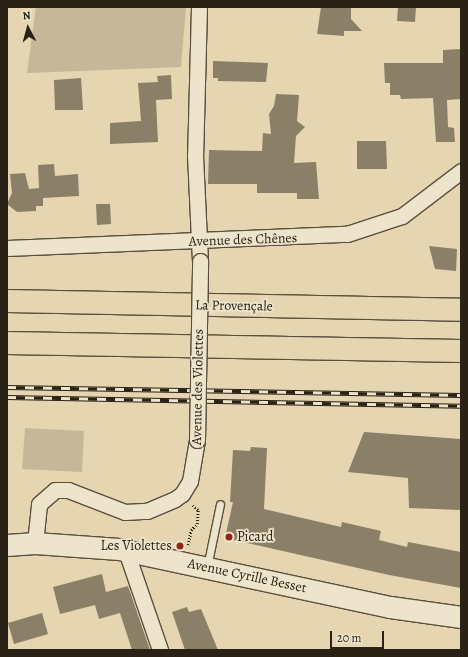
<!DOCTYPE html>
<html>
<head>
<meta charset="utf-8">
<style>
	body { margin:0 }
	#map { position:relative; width:468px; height:657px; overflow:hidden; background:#e5d5b1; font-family:Alegreya,serif }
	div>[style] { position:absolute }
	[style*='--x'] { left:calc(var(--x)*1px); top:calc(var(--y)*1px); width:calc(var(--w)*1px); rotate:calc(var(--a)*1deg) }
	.green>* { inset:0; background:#c5b797 }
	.building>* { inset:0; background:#8c7f67 }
	.path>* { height:2.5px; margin-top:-1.25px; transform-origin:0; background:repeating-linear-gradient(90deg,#2b2217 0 1px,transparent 0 3px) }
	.roads { filter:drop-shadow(1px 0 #5a4f3e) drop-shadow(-1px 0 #5a4f3e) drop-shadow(0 1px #5a4f3e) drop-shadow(0 -1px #5a4f3e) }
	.service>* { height:7px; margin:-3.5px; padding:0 3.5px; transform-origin:3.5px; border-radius:3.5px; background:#eee4cc }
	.minor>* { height:15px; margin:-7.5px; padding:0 7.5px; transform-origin:7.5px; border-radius:7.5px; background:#eee4cc }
	.secondary>* { height:21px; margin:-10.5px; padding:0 10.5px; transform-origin:10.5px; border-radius:10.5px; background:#eee4cc }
	.motorway>* { height:22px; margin:-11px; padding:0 11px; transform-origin:11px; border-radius:11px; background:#e5d5b1 }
	.rail>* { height:4.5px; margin-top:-2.25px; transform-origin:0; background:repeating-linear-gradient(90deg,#eee4cc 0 9px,#2b2217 0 18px); box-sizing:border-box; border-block:1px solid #2b2217 }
	.bridges { filter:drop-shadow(1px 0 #5a4f3e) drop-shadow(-1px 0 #5a4f3e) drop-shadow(0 1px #5a4f3e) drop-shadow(0 -1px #5a4f3e) }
	.minor-bridge>* { height:15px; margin:-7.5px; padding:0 7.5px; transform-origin:7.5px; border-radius:7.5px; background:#eee4cc }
	.dots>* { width:11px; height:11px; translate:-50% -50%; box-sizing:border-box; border:2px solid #eee4cc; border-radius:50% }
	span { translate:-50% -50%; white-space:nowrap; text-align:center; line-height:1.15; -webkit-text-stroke:3.5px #eee4cc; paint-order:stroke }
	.street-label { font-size:14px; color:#2b2217 }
	.poi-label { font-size:14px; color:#2b2217 }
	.left { translate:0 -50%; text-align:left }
	.right { translate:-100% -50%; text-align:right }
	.frame { position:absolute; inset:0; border:8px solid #2b2217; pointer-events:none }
	.north { position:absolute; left:8px; top:8px; width:40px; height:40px; -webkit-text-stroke:3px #eee4cc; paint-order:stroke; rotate:354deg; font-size:11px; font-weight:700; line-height:16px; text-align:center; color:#2b2217 }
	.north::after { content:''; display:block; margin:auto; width:14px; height:18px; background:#2b2217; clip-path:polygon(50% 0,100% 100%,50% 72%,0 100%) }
	.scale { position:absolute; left:330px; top:631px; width:54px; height:18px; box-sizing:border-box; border:2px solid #2b2217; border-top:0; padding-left:5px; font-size:12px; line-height:14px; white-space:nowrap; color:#2b2217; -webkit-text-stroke:3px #eee4cc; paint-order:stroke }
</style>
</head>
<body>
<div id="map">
	<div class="green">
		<div style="clip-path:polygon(36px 7px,186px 7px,181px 67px,27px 73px)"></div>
		<div style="clip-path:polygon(25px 428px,84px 431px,82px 472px,22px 469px)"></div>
	</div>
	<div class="building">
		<div style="clip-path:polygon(321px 7px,351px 7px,351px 19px,362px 31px,344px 31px,344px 36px,317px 34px)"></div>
		<div style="clip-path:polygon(398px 7px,416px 7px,415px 22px,397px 21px)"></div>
		<div style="clip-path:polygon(461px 49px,461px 99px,447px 100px,448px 127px,454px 128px,455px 142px,436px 142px,433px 98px,401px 99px,400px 95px,390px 95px,390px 83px,385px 83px,384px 63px,443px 63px,443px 50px)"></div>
		<div style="clip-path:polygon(213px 61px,268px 63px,266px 82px,218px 81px,218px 78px,213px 78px)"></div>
		<div style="clip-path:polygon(171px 75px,172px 99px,156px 100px,158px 142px,110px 144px,110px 123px,141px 121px,138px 83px,158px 82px,157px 76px)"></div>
		<div style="clip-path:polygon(81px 78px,83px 110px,55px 110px,54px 80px)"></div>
		<div style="clip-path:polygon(276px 94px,299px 95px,297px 121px,305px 127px,296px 136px,294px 163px,316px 162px,319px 199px,297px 199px,297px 193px,257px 193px,257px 184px,208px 184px,209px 150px,262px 151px,263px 133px,271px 134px,269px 114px,274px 106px)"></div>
		<div style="clip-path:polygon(357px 141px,386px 141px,387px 169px,357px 169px)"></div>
		<div style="clip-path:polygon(54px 164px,55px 176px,78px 174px,79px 196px,43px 198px,43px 206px,36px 206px,36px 211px,17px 212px,7px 204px,12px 193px,10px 174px,25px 173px,29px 189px,39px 188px,38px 165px)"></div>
		<div style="clip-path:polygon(96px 204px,110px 204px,111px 224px,97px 225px)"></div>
		<div style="clip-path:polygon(429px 246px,457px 249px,456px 271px,435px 269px)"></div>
		<div style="clip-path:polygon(364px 432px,461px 439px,461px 510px,409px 508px,408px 478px,348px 472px)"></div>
		<div style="clip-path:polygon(251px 447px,267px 448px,264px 509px,341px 527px,342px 522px,381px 531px,379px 540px,407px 547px,408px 542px,461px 552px,461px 588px,389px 575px,225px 538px,233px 502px,230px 502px,233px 450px,250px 451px)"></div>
		<div style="clip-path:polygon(102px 574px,106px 592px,128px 586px,150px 650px,132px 650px,120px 613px,99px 619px,95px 605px,60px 614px,53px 587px)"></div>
		<div style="clip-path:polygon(187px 607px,189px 612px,201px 609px,218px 650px,185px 650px,172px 612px)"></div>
		<div style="clip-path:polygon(42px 613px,48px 634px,14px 644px,8px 623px)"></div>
	</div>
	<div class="path">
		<div style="--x:188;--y:545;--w:15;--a:-79"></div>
		<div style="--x:191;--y:530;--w:8;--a:-45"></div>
		<div style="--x:197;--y:524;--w:14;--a:-86"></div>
		<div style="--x:198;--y:510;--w:8;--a:-140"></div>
	</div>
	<div class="roads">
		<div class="service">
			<div style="--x:207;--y:567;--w:64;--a:-78.3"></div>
		</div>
		<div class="minor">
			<div style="--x:199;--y:7;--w:148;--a:91.5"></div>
			<div style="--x:195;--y:155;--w:106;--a:87.3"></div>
			<div style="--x:7;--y:248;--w:340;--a:-2.4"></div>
			<div style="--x:347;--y:234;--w:58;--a:-18.1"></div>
			<div style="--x:402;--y:216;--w:74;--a:-37.3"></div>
			<div style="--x:35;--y:543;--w:39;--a:-84"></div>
			<div style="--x:39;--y:504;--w:21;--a:-41"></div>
			<div style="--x:55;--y:490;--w:13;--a:0"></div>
			<div style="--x:68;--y:490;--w:61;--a:21.1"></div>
			<div style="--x:125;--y:512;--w:22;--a:-3"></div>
			<div style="--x:147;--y:511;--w:30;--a:-23"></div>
			<div style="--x:175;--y:499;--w:9;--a:-36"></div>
			<div style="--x:182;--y:494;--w:15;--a:-58"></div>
			<div style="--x:190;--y:481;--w:42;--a:-80.3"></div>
			<div style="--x:126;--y:551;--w:105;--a:71"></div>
		</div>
		<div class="secondary">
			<div style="--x:7;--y:545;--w:28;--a:-4"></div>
			<div style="--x:35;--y:543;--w:84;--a:4.1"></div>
			<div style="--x:119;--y:549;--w:277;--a:12.1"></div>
			<div style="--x:390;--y:607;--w:72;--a:8"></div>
		</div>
		<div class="motorway">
			<div style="--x:7;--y:301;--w:454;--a:1.1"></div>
			<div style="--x:7;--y:343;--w:454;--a:1"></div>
		</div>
	</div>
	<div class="rail">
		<div style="--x:7;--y:387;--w:454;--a:1"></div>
		<div style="--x:7;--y:397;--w:454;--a:1.1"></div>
	</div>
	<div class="bridges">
		<div class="minor-bridge">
			<div style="--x:197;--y:440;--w:179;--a:-89"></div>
		</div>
	</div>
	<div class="dots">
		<div style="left:229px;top:537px;background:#8f2418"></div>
		<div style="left:180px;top:546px;background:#8f2418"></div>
	</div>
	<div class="street-label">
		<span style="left:243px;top:240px;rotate:-2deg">Avenue des Chênes</span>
		<span style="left:234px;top:306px;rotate:1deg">La Provençale</span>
		<span style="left:198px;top:387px;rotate:-89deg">Avenue des Violettes</span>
		<span style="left:247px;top:576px;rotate:12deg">Avenue Cyrille Besset</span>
	</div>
	<div class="poi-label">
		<span class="left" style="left:237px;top:537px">Picard</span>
		<span class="right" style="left:172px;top:546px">Les Violettes</span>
	</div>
	<div class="frame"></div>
	<div class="north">N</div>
	<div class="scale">20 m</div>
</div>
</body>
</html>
